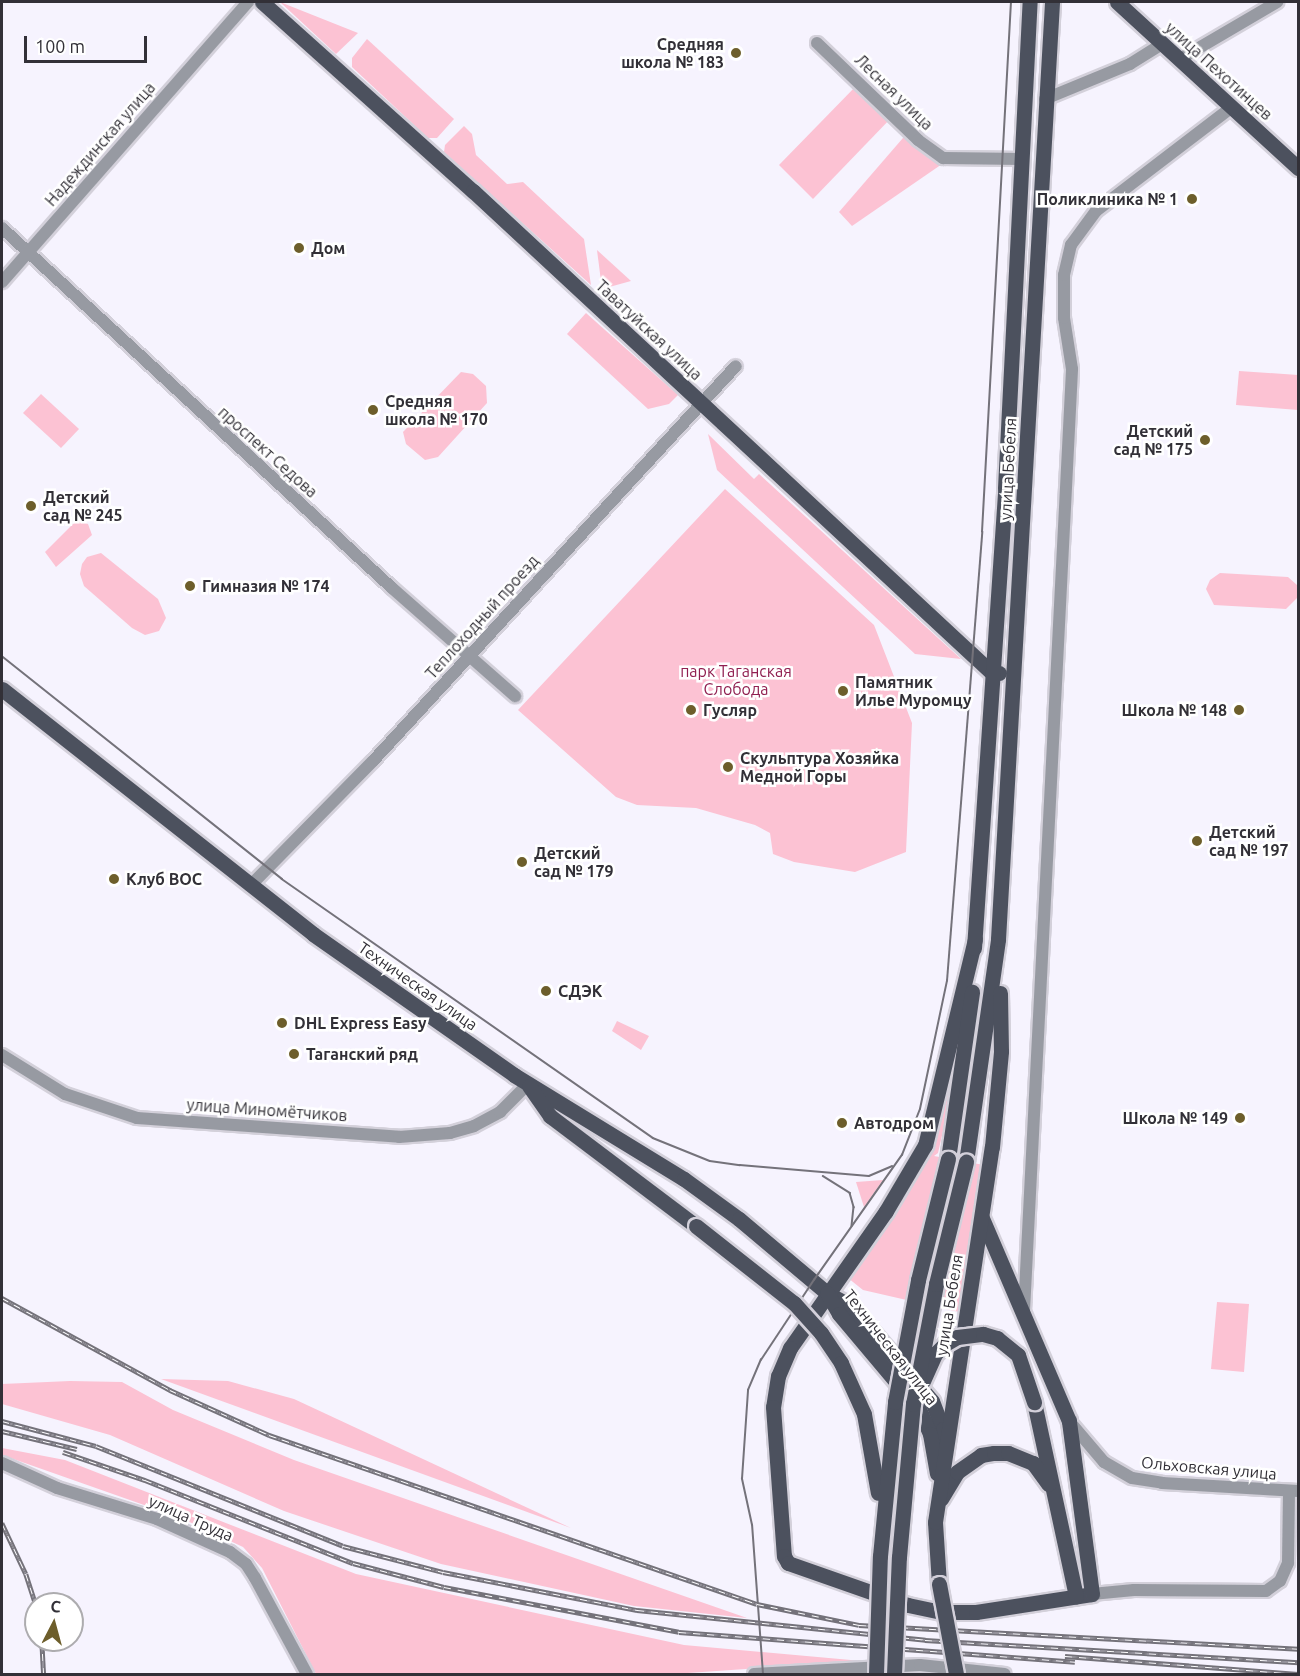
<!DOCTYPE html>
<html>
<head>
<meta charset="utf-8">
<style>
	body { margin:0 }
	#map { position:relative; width:1300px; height:1676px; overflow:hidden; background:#f6f3fe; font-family:Ubuntu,sans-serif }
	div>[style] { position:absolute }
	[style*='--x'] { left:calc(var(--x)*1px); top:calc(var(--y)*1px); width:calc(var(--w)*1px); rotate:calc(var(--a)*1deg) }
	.green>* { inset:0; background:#fcc2d3 }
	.roads { filter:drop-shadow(2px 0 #d3d0da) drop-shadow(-2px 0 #d3d0da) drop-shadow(0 2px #d3d0da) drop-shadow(0 -2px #d3d0da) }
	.minor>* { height:12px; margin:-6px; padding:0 6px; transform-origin:6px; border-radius:6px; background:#979aa2 }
	.major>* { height:15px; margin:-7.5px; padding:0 7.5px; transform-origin:7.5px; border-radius:7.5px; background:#4c515e }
	.tram>* { height:1.5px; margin:-0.75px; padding:0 0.75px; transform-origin:0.75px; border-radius:0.75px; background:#74727a }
	.rail>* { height:4.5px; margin-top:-2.25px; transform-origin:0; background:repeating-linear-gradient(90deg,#fff 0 7px,#74727a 0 14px); box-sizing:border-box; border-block:2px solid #74727a }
	.bridges { filter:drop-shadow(2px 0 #d3d0da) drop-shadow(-2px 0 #d3d0da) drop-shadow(0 2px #d3d0da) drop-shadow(0 -2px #d3d0da) }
	.major-bridge>* { height:15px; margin:-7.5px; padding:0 7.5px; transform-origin:7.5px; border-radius:7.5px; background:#4c515e }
	.dots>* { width:16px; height:16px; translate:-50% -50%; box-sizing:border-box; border:3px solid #fff; border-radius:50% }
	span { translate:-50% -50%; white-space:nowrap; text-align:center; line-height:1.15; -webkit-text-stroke:5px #fff; paint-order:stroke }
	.poi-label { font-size:16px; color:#323037; font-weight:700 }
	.right { translate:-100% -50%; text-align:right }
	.left { translate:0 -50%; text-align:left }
	.street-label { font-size:16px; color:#323037 }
	.park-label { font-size:16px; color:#901f50 }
	.frame { position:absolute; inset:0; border:3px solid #323037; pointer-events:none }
	.north { position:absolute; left:24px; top:1592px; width:60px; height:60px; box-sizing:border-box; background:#fff; border:2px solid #adacaf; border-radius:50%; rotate:6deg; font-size:16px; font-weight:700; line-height:24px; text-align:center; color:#323037 }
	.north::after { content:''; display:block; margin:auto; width:21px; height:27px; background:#6d5e2b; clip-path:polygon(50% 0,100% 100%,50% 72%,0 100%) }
	.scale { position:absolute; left:24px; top:36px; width:123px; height:27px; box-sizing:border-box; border:3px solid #323037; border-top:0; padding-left:8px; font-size:18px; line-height:21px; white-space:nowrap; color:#323037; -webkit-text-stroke:4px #fff; paint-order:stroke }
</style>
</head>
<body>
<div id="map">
	<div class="green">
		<div style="clip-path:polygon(280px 2px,358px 33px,336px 54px)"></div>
		<div style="clip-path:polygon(367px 39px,454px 119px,437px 138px,428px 138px,352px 67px,352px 58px)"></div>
		<div style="clip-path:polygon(857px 85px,893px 116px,813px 199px,779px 165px)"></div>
		<div style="clip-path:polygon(464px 126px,472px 134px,476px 155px,507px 184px,523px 182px,584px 239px,591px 285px,444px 152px,445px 145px)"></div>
		<div style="clip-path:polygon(909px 131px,945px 162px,852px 226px,839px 212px)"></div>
		<div style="clip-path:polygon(597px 250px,631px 281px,602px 289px)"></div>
		<div style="clip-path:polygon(586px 313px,678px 395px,669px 404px,648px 409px,567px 334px)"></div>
		<div style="clip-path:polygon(1239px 371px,1298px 375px,1298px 410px,1236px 405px)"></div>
		<div style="clip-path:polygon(461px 372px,473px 374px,486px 386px,487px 403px,438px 457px,425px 460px,406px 444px,403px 432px)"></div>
		<div style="clip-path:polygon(41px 394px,79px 429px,61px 448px,23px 413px)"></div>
		<div style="clip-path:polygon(708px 434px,754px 479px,759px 474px,961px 659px,915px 654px,717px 470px)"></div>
		<div style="clip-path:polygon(725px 489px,874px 625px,912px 723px,906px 852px,855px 872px,794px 862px,773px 854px,770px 833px,755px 825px,696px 808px,637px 805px,616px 797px,518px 710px)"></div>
		<div style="clip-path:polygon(77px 520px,88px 524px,92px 535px,56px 567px,45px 552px)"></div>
		<div style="clip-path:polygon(101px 553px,158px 599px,166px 618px,159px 631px,145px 635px,132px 628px,84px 586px,80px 574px,82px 564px,87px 557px)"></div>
		<div style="clip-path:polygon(1220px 573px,1288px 577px,1297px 585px,1297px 598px,1286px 609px,1214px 605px,1206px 589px,1210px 580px)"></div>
		<div style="clip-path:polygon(617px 1021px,649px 1036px,641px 1050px,612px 1031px)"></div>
		<div style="clip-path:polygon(957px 1041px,946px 1118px,938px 1153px,934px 1156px,984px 1165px,959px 1312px,863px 1290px,848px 1278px,894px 1214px,930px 1146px)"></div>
		<div style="clip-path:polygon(883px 1180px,864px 1207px,856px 1182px)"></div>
		<div style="clip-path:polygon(1217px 1302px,1249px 1304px,1244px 1372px,1211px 1369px)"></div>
		<div style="clip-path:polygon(161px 1379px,228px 1381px,294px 1399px,571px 1528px)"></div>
		<div style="clip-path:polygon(70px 1381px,122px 1382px,173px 1410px,294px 1460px,747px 1618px,634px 1606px,441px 1564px,284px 1511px,110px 1435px,2px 1404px,2px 1384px)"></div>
		<div style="clip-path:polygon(2px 1448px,65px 1460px,356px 1574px,684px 1645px,862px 1661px,673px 1674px,316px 1674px,262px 1568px,243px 1547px,181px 1518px,2px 1455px)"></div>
	</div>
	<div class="roads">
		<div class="minor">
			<div style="--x:817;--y:43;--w:140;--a:43.8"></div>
			<div style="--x:918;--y:140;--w:31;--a:36"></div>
			<div style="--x:943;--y:158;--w:80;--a:0.7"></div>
			<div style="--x:1180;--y:59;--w:113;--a:-30.4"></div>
			<div style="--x:1045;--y:99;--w:92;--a:-22.4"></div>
			<div style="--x:1130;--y:64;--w:38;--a:-32"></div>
			<div style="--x:2;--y:228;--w:531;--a:42.71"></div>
			<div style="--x:392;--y:588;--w:164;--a:41.3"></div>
			<div style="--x:2;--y:282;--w:373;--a:-48.7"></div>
			<div style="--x:250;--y:886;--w:175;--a:-45.5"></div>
			<div style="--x:373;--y:761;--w:536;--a:-47.42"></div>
			<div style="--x:2;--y:1055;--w:74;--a:31.8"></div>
			<div style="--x:65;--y:1094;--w:76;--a:18.4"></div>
			<div style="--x:137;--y:1118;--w:263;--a:4.1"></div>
			<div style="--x:399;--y:1137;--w:51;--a:-4.5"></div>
			<div style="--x:450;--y:1133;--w:25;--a:-16"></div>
			<div style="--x:474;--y:1126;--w:30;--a:-28"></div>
			<div style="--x:500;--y:1112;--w:40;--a:-45"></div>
			<div style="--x:1024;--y:1311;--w:943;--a:-87.08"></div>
			<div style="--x:1072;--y:369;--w:52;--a:-98.9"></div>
			<div style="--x:1064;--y:318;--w:43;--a:-90"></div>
			<div style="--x:1064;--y:275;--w:31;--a:-77"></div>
			<div style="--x:1071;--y:245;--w:42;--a:-53.7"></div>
			<div style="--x:1096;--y:211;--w:171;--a:-37.4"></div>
			<div style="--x:1069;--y:1421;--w:54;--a:49.5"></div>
			<div style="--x:1104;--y:1462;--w:32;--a:30"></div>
			<div style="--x:1132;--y:1478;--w:30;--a:9"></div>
			<div style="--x:1162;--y:1483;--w:136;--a:3.4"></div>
			<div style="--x:2;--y:1463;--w:60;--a:24.4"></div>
			<div style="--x:57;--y:1488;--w:105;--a:17.2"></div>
			<div style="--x:157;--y:1519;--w:80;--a:24.3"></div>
			<div style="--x:230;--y:1552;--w:20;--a:37"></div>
			<div style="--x:246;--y:1564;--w:17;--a:57"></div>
			<div style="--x:255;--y:1578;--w:109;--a:61.6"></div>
			<div style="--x:1092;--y:1594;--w:42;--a:-5.4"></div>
			<div style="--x:1134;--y:1590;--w:132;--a:0.4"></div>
			<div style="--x:1266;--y:1591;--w:17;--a:-36"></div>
			<div style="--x:1280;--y:1581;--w:20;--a:-66"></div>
			<div style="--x:1288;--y:1563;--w:71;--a:-89.2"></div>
			<div style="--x:754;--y:1674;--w:166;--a:-3.1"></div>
			<div style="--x:920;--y:1665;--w:85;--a:6"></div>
		</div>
		<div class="major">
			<div style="--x:262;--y:2;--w:283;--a:41.9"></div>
			<div style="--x:473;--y:191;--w:708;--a:42.88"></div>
			<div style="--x:992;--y:673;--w:7;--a:0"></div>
			<div style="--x:1117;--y:2;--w:246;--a:42.5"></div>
			<div style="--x:2;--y:689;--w:396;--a:38.2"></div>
			<div style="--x:313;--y:934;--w:246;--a:35"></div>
			<div style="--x:514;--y:1075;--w:199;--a:31.5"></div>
			<div style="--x:684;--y:1179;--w:68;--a:36"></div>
			<div style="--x:739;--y:1219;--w:115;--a:40.1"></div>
			<div style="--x:827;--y:1293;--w:26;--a:29"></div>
			<div style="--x:850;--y:1306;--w:125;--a:49.2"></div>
			<div style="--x:932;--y:1401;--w:30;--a:69"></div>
			<div style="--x:943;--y:1429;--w:23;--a:85"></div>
			<div style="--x:975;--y:939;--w:212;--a:103.6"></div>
			<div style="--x:925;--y:1145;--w:77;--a:120.6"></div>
			<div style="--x:886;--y:1211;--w:167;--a:125"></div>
			<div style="--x:790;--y:1348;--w:30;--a:113"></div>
			<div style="--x:778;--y:1376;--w:31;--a:99"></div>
			<div style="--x:773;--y:1407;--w:149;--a:85.8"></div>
			<div style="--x:784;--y:1556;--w:8;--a:60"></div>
			<div style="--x:788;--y:1563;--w:127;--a:19.3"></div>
			<div style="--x:908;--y:1605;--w:35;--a:12"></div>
			<div style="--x:942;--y:1612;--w:34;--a:0"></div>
			<div style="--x:976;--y:1612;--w:117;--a:-8.8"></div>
			<div style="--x:1092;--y:1594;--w:175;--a:-97.6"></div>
			<div style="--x:1069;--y:1421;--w:221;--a:-113.2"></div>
			<div style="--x:974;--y:948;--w:461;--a:-86.1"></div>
			<div style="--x:1005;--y:488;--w:487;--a:-87.1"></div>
			<div style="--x:529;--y:1086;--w:37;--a:55"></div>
			<div style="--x:550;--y:1116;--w:183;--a:37"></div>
			<div style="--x:948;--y:1159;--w:169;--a:-81.8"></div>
			<div style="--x:966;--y:1162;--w:225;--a:-81.8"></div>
			<div style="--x:998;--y:939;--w:939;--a:-86.7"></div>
			<div style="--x:827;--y:1293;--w:24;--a:60"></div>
			<div style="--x:839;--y:1314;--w:124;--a:49.9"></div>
			<div style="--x:919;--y:1409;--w:27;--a:66"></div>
			<div style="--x:930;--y:1434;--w:40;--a:80"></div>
			<div style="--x:1034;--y:1402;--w:199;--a:77.8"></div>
			<div style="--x:941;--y:1499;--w:31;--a:-59"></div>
			<div style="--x:957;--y:1472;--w:29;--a:-35"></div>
			<div style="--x:981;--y:1455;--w:13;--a:-9"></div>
			<div style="--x:994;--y:1453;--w:14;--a:0"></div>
			<div style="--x:1008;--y:1453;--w:27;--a:22"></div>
			<div style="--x:1033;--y:1463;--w:26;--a:54"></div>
			<div style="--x:939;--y:1584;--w:62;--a:-93.7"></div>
			<div style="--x:935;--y:1522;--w:379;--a:-81.4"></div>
			<div style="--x:992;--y:1147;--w:96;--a:-84.6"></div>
			<div style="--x:1001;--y:1051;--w:58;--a:-91"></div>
		</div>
	</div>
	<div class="tram">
		<div style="--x:2;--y:656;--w:358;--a:38.5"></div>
		<div style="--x:282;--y:879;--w:452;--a:34.9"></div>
		<div style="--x:653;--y:1138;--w:61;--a:22"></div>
		<div style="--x:710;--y:1161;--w:30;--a:8"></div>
		<div style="--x:740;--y:1165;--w:129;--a:4.9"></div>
		<div style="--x:869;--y:1176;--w:25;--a:-23"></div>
		<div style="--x:823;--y:1176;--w:32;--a:32"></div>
		<div style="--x:850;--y:1193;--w:15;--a:74"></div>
		<div style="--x:854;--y:1207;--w:19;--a:96"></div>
		<div style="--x:763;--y:1674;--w:149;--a:-94.2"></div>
		<div style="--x:752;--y:1525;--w:47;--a:-102.3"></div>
		<div style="--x:742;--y:1479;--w:89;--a:-86.1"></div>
		<div style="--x:748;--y:1390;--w:33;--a:-67"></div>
		<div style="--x:761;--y:1360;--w:96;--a:-56.5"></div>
		<div style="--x:814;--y:1280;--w:153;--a:-54.9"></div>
		<div style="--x:902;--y:1155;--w:49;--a:-68.6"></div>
		<div style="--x:920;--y:1109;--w:131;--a:-78.1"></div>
		<div style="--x:947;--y:981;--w:450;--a:-85.5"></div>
		<div style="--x:982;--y:532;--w:531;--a:-86.87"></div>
	</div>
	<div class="rail">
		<div style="--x:2;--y:1298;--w:192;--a:28.7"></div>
		<div style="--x:170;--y:1390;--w:109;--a:24.4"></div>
		<div style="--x:269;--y:1435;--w:516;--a:19.1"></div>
		<div style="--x:757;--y:1604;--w:104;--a:11.6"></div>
		<div style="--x:859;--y:1625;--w:440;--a:3.1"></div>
		<div style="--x:2;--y:1421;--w:97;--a:14.9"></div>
		<div style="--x:96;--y:1446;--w:266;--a:22"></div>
		<div style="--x:343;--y:1546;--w:103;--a:14.6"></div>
		<div style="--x:443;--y:1572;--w:198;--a:11.1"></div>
		<div style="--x:637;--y:1610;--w:290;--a:5.9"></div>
		<div style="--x:925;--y:1640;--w:374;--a:3.4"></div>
		<div style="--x:2;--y:1431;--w:77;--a:13.5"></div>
		<div style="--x:63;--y:1452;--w:87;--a:18.9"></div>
		<div style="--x:145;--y:1480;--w:224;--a:21.8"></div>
		<div style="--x:353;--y:1563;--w:94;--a:14.8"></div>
		<div style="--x:444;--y:1587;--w:239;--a:10.8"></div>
		<div style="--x:679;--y:1632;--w:397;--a:4.3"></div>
		<div style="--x:2;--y:1523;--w:56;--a:64.8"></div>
		<div style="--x:26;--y:1574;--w:32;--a:72"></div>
		<div style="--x:42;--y:1640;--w:34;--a:87"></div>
		<div style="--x:1065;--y:1656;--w:234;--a:4.4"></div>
	</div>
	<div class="bridges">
		<div class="major-bridge">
			<div style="--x:696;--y:1226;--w:125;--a:38.2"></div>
			<div style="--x:794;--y:1303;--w:40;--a:48"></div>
			<div style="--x:821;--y:1333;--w:36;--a:56"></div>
			<div style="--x:841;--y:1363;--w:56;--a:65.7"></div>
			<div style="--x:864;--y:1414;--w:80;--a:80"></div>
			<div style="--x:923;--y:1381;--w:30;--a:-66"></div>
			<div style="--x:935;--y:1354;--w:14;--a:-45"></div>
			<div style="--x:945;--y:1344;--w:14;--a:-30"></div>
			<div style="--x:957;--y:1337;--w:26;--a:-7"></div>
			<div style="--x:983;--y:1334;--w:15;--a:16"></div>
			<div style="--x:997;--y:1338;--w:27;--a:39"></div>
			<div style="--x:1018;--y:1355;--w:50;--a:71.2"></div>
			<div style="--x:939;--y:1584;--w:92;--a:79.3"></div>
			<div style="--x:876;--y:1674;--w:118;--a:-88.1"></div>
			<div style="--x:880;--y:1556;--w:155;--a:-84.4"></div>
			<div style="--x:895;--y:1402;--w:124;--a:-79.3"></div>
			<div style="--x:918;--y:1280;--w:125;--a:-76.1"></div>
			<div style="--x:894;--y:1674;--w:117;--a:-87.6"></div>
			<div style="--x:899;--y:1557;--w:154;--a:-84.8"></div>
			<div style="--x:913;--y:1404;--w:122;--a:-79.1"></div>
			<div style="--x:936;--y:1284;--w:126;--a:-76.2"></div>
		</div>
	</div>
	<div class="dots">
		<div style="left:736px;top:53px;background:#6d5e2b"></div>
		<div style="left:1192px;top:199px;background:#6d5e2b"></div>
		<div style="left:299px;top:248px;background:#6d5e2b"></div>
		<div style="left:373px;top:410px;background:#6d5e2b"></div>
		<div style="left:1205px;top:440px;background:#6d5e2b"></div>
		<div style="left:31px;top:506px;background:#6d5e2b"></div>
		<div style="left:190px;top:586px;background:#6d5e2b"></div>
		<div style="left:843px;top:691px;background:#6d5e2b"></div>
		<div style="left:691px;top:710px;background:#6d5e2b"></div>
		<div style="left:1239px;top:710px;background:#6d5e2b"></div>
		<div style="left:728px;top:767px;background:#6d5e2b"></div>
		<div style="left:1197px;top:841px;background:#6d5e2b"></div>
		<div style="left:522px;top:862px;background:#6d5e2b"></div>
		<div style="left:114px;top:879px;background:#6d5e2b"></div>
		<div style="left:546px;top:991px;background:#6d5e2b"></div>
		<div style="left:282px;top:1023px;background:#6d5e2b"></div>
		<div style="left:294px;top:1054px;background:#6d5e2b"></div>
		<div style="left:1240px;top:1118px;background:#6d5e2b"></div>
		<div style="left:842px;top:1123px;background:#6d5e2b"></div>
	</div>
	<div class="poi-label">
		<span class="right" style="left:724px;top:53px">Средняя<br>школа № 183</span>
		<span class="right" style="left:1178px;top:199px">Поликлиника № 1</span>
		<span class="left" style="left:311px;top:248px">Дом</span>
		<span class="left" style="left:385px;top:410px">Средняя<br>школа № 170</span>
		<span class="right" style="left:1193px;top:440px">Детский<br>сад № 175</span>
		<span class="left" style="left:43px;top:506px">Детский<br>сад № 245</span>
		<span class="left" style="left:202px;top:586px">Гимназия № 174</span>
		<span class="left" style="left:855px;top:691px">Памятник<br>Илье Муромцу</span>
		<span class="left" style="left:703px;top:710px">Гусляр</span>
		<span class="right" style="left:1227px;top:710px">Школа № 148</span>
		<span class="left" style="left:740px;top:767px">Скульптура Хозяйка<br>Медной Горы</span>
		<span class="left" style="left:1209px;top:841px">Детский<br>сад № 197</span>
		<span class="left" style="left:534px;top:862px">Детский<br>сад № 179</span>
		<span class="left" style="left:126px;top:879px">Клуб ВОС</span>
		<span class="left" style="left:558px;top:991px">СДЭК</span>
		<span class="left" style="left:294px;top:1023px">DHL Express Easy</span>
		<span class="left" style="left:306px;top:1054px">Таганский ряд</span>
		<span class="right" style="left:1228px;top:1118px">Школа № 149</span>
		<span class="left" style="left:854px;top:1123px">Автодром</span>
	</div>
	<div class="street-label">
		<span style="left:1219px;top:71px;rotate:42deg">улица Пехотинцев</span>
		<span style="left:894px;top:92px;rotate:44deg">Лесная улица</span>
		<span style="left:100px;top:144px;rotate:-49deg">Надеждинская улица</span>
		<span style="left:649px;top:330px;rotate:43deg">Таватуйская улица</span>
		<span style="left:268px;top:452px;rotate:42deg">проспект Седова</span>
		<span style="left:1008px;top:469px;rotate:-87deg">улица Бебеля</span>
		<span style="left:482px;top:617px;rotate:-48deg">Теплоходный проезд</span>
		<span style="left:418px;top:986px;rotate:35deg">Техническая улица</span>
		<span style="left:267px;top:1110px;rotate:4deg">улица Миномётчиков</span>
		<span style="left:949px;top:1305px;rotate:-81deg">улица Бебеля</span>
		<span style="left:891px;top:1347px;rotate:52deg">Техническая улица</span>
		<span style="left:1209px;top:1468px;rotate:5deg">Ольховская улица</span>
		<span style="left:191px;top:1518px;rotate:24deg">улица Труда</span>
	</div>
	<div class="park-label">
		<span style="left:736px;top:680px">парк Таганская<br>Слобода</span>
	</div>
	<div class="frame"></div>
	<div class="north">С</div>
	<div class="scale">100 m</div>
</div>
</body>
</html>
